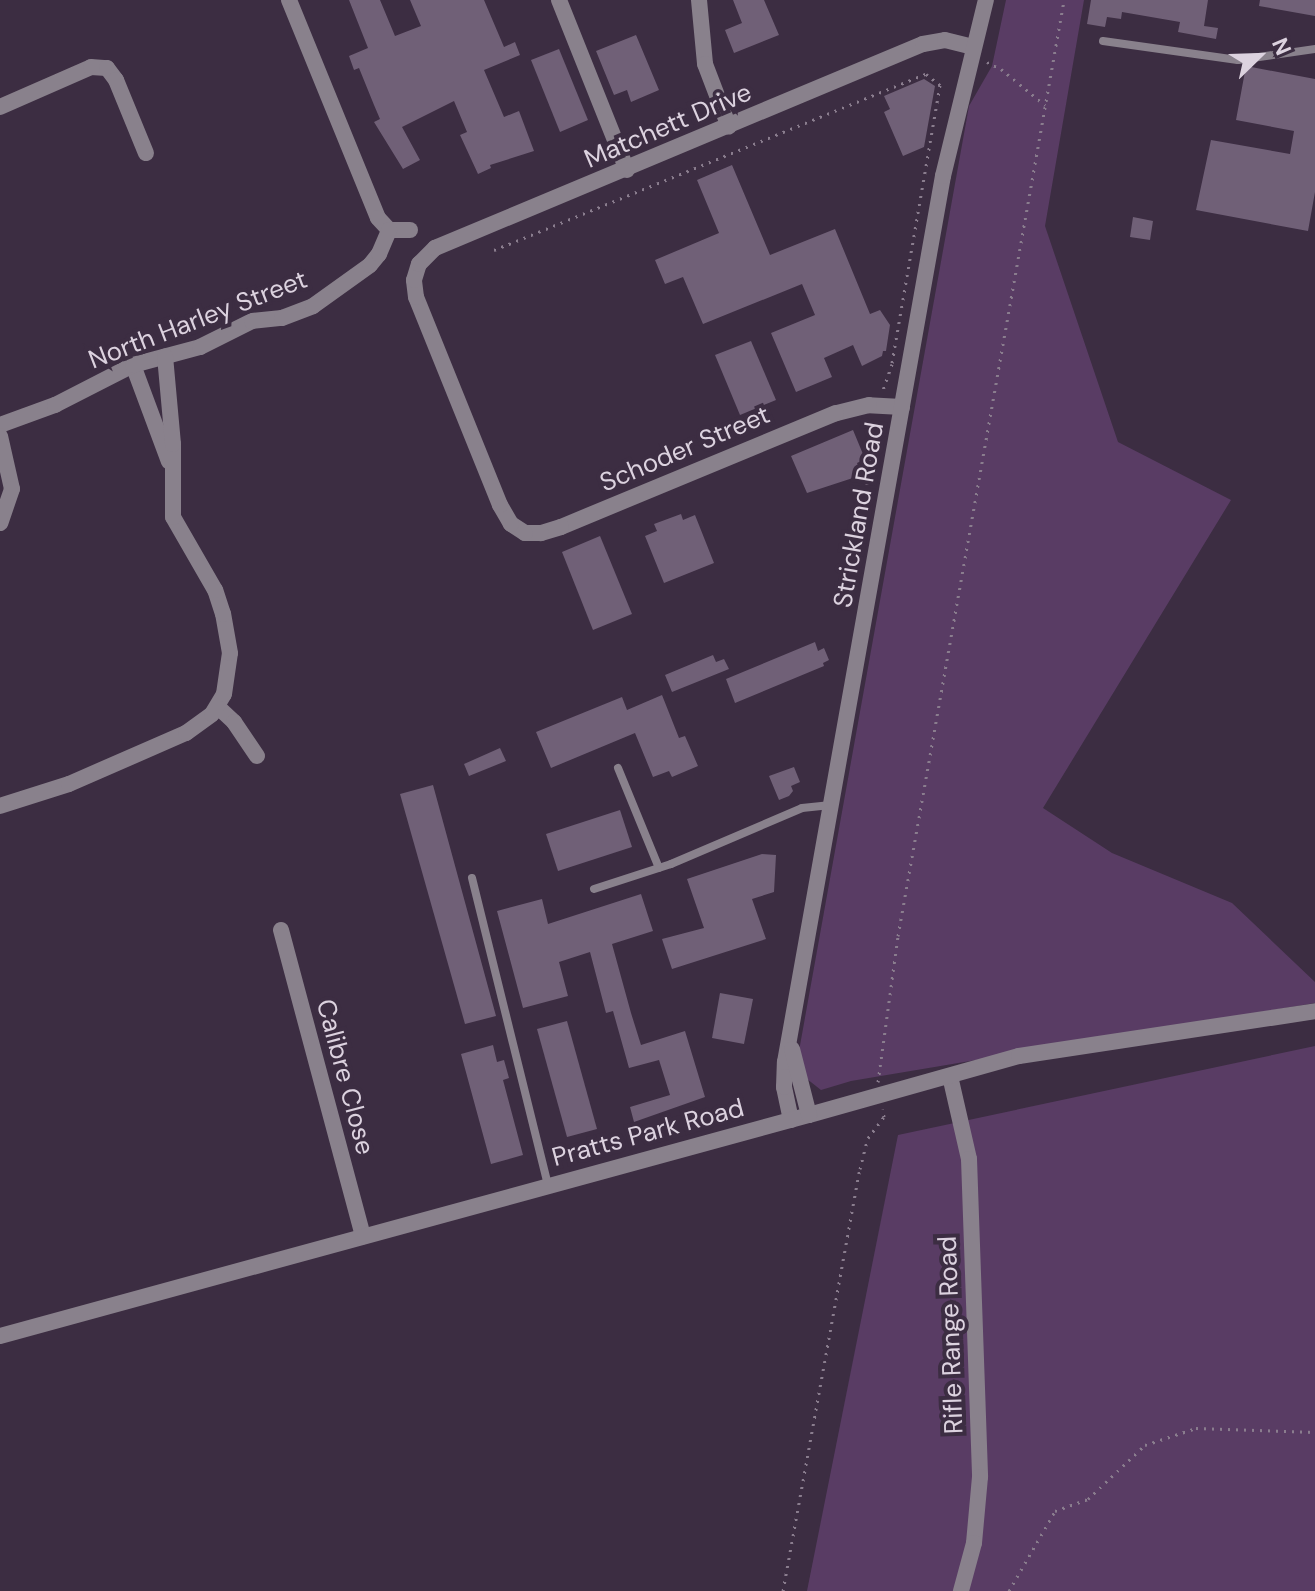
<!DOCTYPE html>
<html>
<head>
<meta charset="utf-8">
<style>
	body { margin:0 }
	#map { position:relative; width:1315px; height:1591px; overflow:hidden; background:#3c2d42; font-family:"DM Sans",sans-serif }
	div>[style] { position:absolute }
	[style*='--x'] { left:calc(var(--x)*1px); top:calc(var(--y)*1px); width:calc(var(--w)*1px); rotate:calc(var(--a)*1deg) }
	.green>* { inset:0; background:#593c64 }
	.building>* { inset:0; background:#706077 }
	.path>* { height:3px; margin-top:-1.5px; transform-origin:0; background:repeating-linear-gradient(90deg,#8a7d8e 0 2px,transparent 0 8px) }
	.service>* { height:8px; margin:-4px; padding:0 4px; transform-origin:4px; border-radius:4px; background:#89818c }
	.minor>* { height:16px; margin:-8px; padding:0 8px; transform-origin:8px; border-radius:8px; background:#89818c }
	.tertiary>* { height:16px; margin:-8px; padding:0 8px; transform-origin:8px; border-radius:8px; background:#89818c }
	span { translate:-50% -50%; white-space:nowrap; text-align:center; line-height:1.15; -webkit-text-stroke:8px #3c2d42; paint-order:stroke }
	.street-label { font-size:26px; color:#dcd2df }
	.north { position:absolute; left:1219px; top:16px; width:80px; height:80px; -webkit-text-stroke:6px #3c2d42; paint-order:stroke; rotate:67deg; font-size:22px; font-weight:700; line-height:32px; text-align:center; color:#dcd2df }
	.north::after { content:''; display:block; margin:auto; width:28px; height:36px; background:#dcd2df; clip-path:polygon(50% 0,100% 100%,50% 72%,0 100%) }
</style>
</head>
<body>
<div id="map">
	<div class="green">
		<div style="clip-path:polygon(1006px 0,1084px 0,1045px 226px,1118px 442px,1231px 500px,1043px 808px,1112px 853px,1232px 903px,1315px 982px,1315px 1003px,851px 1081px,821px 1090px,807px 1079px,799px 1051px,969px 106px,992px 66px)"></div>
		<div style="clip-path:polygon(1315px 1046px,1315px 1591px,807px 1591px,898px 1135px)"></div>
	</div>
	<div class="building">
		<div style="clip-path:polygon(349px 0,380px 0,395px 36px,421px 26px,410px 0,484px 0,504px 47px,515px 42px,520px 55px,484px 70px,504px 117px,519px 111px,534px 151px,490px 165px,491px 168px,478px 174px,460px 135px,467px 132px,454px 101px,402px 127px,420px 160px,403px 169px,374px 122px,380px 119px,374px 105px,359px 68px,354px 70px,349px 56px,368px 48px)"></div>
		<div style="clip-path:polygon(733px 0,764px 0,779px 35px,734px 53px,725px 30px,742px 23px)"></div>
		<div style="clip-path:polygon(1091px 0,1208px 0,1204px 26px,1218px 28px,1216px 39px,1178px 32px,1180px 22px,1122px 12px,1121px 19px,1107px 17px,1105px 27px,1087px 24px)"></div>
		<div style="clip-path:polygon(1260px 0,1315px 0,1315px 16px,1259px 6px)"></div>
		<div style="clip-path:polygon(636px 35px,659px 90px,631px 102px,627px 90px,614px 95px,596px 51px)"></div>
		<div style="clip-path:polygon(559px 49px,588px 120px,560px 132px,531px 60px)"></div>
		<div style="clip-path:polygon(1246px 66px,1315px 79px,1315px 192px,1308px 231px,1196px 210px,1211px 140px,1290px 154px,1294px 131px,1236px 120px)"></div>
		<div style="clip-path:polygon(924px 79px,935px 86px,924px 147px,903px 156px,884px 112px,890px 109px,884px 96px)"></div>
		<div style="clip-path:polygon(732px 165px,770px 255px,835px 229px,870px 314px,880px 310px,890px 325px,886px 351px,883px 351px,882px 356px,862px 366px,853px 345px,824px 358px,832px 377px,796px 392px,771px 333px,815px 315px,802px 284px,703px 324px,683px 277px,665px 284px,655px 260px,719px 233px,697px 180px)"></div>
		<div style="clip-path:polygon(1133px 217px,1153px 221px,1150px 240px,1130px 237px)"></div>
		<div style="clip-path:polygon(751px 341px,776px 400px,740px 415px,715px 355px)"></div>
		<div style="clip-path:polygon(853px 430px,865px 459px,857px 463px,862px 475px,807px 493px,791px 456px)"></div>
		<div style="clip-path:polygon(681px 514px,683px 520px,695px 515px,714px 563px,664px 583px,645px 536px,657px 531px,654px 524px)"></div>
		<div style="clip-path:polygon(600px 536px,632px 614px,593px 630px,562px 552px)"></div>
		<div style="clip-path:polygon(815px 642px,818px 651px,824px 648px,829px 660px,823px 663px,824px 666px,735px 703px,726px 679px)"></div>
		<div style="clip-path:polygon(713px 655px,716px 662px,724px 659px,729px 669px,672px 692px,665px 675px)"></div>
		<div style="clip-path:polygon(662px 695px,679px 738px,685px 736px,698px 766px,672px 777px,669px 771px,653px 777px,635px 733px,551px 768px,536px 732px,622px 697px,627px 710px)"></div>
		<div style="clip-path:polygon(500px 748px,506px 761px,469px 776px,464px 764px)"></div>
		<div style="clip-path:polygon(794px 767px,800px 782px,791px 786px,793px 791px,789px 796px,779px 800px,769px 776px)"></div>
		<div style="clip-path:polygon(433px 785px,496px 1016px,465px 1024px,400px 794px)"></div>
		<div style="clip-path:polygon(620px 810px,632px 847px,558px 871px,546px 834px)"></div>
		<div style="clip-path:polygon(762px 854px,776px 855px,774px 892px,752px 899px,766px 939px,672px 969px,662px 939px,704px 928px,687px 879px)"></div>
		<div style="clip-path:polygon(641px 894px,653px 931px,612px 944px,631px 1013px,641px 1045px,685px 1031px,705px 1097px,634px 1122px,630px 1107px,670px 1095px,659px 1060px,629px 1068px,613px 1011px,606px 1013px,590px 952px,559px 962px,568px 996px,523px 1008px,497px 911px,542px 899px,548px 924px)"></div>
		<div style="clip-path:polygon(720px 993px,753px 999px,744px 1044px,712px 1038px)"></div>
		<div style="clip-path:polygon(567px 1021px,597px 1129px,567px 1137px,537px 1029px)"></div>
		<div style="clip-path:polygon(493px 1045px,497px 1062px,504px 1060px,509px 1078px,503px 1080px,523px 1155px,491px 1164px,461px 1054px)"></div>
	</div>
	<div class="path">
		<div style="--x:987;--y:62;--w:16;--a:27"></div>
		<div style="--x:1001;--y:69;--w:57;--a:39.3"></div>
		<div style="--x:494;--y:250;--w:466;--a:-22.2"></div>
		<div style="--x:926;--y:74;--w:18;--a:38"></div>
		<div style="--x:940;--y:85;--w:283;--a:99.8"></div>
		<div style="--x:892;--y:364;--w:28;--a:109"></div>
		<div style="--x:851;--y:587;--w:168;--a:-81.1"></div>
		<div style="--x:878;--y:1082;--w:147;--a:-82.2"></div>
		<div style="--x:898;--y:936;--w:951;--a:-79.94"></div>
		<div style="--x:783;--y:1591;--w:429;--a:-79.7"></div>
		<div style="--x:860;--y:1169;--w:32;--a:-76"></div>
		<div style="--x:868;--y:1138;--w:26;--a:-53"></div>
		<div style="--x:884;--y:1117;--w:8;--a:-97"></div>
		<div style="--x:1009;--y:1591;--w:92;--a:-60.1"></div>
		<div style="--x:1055;--y:1511;--w:35;--a:-20"></div>
		<div style="--x:1088;--y:1499;--w:79;--a:-43.5"></div>
		<div style="--x:1145;--y:1445;--w:54;--a:-18.4"></div>
		<div style="--x:1196;--y:1428;--w:119;--a:1.9"></div>
	</div>
	<div class="service">
		<div style="--x:1103;--y:41;--w:136;--a:8"></div>
		<div style="--x:1238;--y:60;--w:78;--a:-8.1"></div>
		<div style="--x:618;--y:768;--w:108;--a:67.7"></div>
		<div style="--x:472;--y:878;--w:316;--a:76.1"></div>
		<div style="--x:594;--y:889;--w:81;--a:-18"></div>
		<div style="--x:671;--y:864;--w:142;--a:-23.1"></div>
		<div style="--x:802;--y:808;--w:29;--a:-6"></div>
	</div>
	<div class="minor">
		<div style="--x:289;--y:0;--w:235;--a:67.8"></div>
		<div style="--x:378;--y:218;--w:16;--a:47"></div>
		<div style="--x:389;--y:230;--w:21;--a:0"></div>
		<div style="--x:559;--y:0;--w:183;--a:68.2"></div>
		<div style="--x:699;--y:0;--w:64;--a:84.6"></div>
		<div style="--x:705;--y:64;--w:67;--a:69.1"></div>
		<div style="--x:0;--y:107;--w:99;--a:-23.7"></div>
		<div style="--x:91;--y:67;--w:16;--a:4"></div>
		<div style="--x:107;--y:68;--w:15;--a:53"></div>
		<div style="--x:116;--y:80;--w:79;--a:67.7"></div>
		<div style="--x:133;--y:365;--w:103;--a:69.6"></div>
		<div style="--x:902;--y:407;--w:33;--a:-177"></div>
		<div style="--x:869;--y:405;--w:34;--a:166"></div>
		<div style="--x:836;--y:413;--w:298;--a:157.5"></div>
		<div style="--x:561;--y:527;--w:21;--a:163"></div>
		<div style="--x:541;--y:533;--w:16;--a:180"></div>
		<div style="--x:525;--y:533;--w:17;--a:-147"></div>
		<div style="--x:511;--y:524;--w:22;--a:-120"></div>
		<div style="--x:500;--y:505;--w:224;--a:-112"></div>
		<div style="--x:416;--y:297;--w:17;--a:-97"></div>
		<div style="--x:414;--y:280;--w:17;--a:-73"></div>
		<div style="--x:419;--y:264;--w:23;--a:-45"></div>
		<div style="--x:435;--y:248;--w:529;--a:-22.69"></div>
		<div style="--x:923;--y:44;--w:22;--a:-10"></div>
		<div style="--x:945;--y:40;--w:29;--a:14"></div>
		<div style="--x:0;--y:425;--w:59;--a:-20"></div>
		<div style="--x:55;--y:405;--w:88;--a:-27.1"></div>
		<div style="--x:133;--y:365;--w:69;--a:-15"></div>
		<div style="--x:200;--y:347;--w:58;--a:-26.6"></div>
		<div style="--x:252;--y:321;--w:30;--a:-6"></div>
		<div style="--x:282;--y:318;--w:33;--a:-21"></div>
		<div style="--x:313;--y:306;--w:70;--a:-35.7"></div>
		<div style="--x:370;--y:265;--w:14;--a:-51"></div>
		<div style="--x:379;--y:254;--w:26;--a:-67"></div>
		<div style="--x:0;--y:436;--w:54;--a:77.2"></div>
		<div style="--x:12;--y:489;--w:36;--a:109"></div>
		<div style="--x:218;--y:707;--w:22;--a:43"></div>
		<div style="--x:234;--y:722;--w:41;--a:55.9"></div>
		<div style="--x:0;--y:806;--w:72;--a:-17.7"></div>
		<div style="--x:69;--y:784;--w:128;--a:-23.6"></div>
		<div style="--x:186;--y:733;--w:32;--a:-36"></div>
		<div style="--x:212;--y:714;--w:23;--a:-59"></div>
		<div style="--x:224;--y:694;--w:41;--a:-81.7"></div>
		<div style="--x:230;--y:653;--w:40;--a:-100"></div>
		<div style="--x:223;--y:614;--w:25;--a:-108"></div>
		<div style="--x:215;--y:590;--w:84;--a:-119.9"></div>
		<div style="--x:173;--y:517;--w:73;--a:-90"></div>
		<div style="--x:173;--y:444;--w:88;--a:-95.2"></div>
		<div style="--x:281;--y:930;--w:317;--a:75"></div>
		<div style="--x:950;--y:1076;--w:85;--a:77.1"></div>
		<div style="--x:969;--y:1159;--w:318;--a:88"></div>
		<div style="--x:980;--y:1477;--w:66;--a:95.2"></div>
		<div style="--x:974;--y:1543;--w:50;--a:105.2"></div>
		<div style="--x:809;--y:1115;--w:218;--a:-15.7"></div>
		<div style="--x:1019;--y:1056;--w:299;--a:-8.6"></div>
	</div>
	<div class="tertiary">
		<div style="--x:791;--y:1120;--w:34;--a:-102"></div>
		<div style="--x:784;--y:1087;--w:25;--a:-88"></div>
		<div style="--x:785;--y:1062;--w:900;--a:-79.89"></div>
		<div style="--x:943;--y:176;--w:181;--a:-76.3"></div>
		<div style="--x:0;--y:1336;--w:839;--a:-15.28"></div>
		<div style="--x:809;--y:1115;--w:68;--a:-104.4"></div>
	</div>
	<div class="street-label">
		<span style="left:668px;top:126px;rotate:-23deg">Matchett Drive</span>
		<span style="left:198px;top:320px;rotate:-21deg">North Harley Street</span>
		<span style="left:685px;top:449px;rotate:-23deg">Schoder Street</span>
		<span style="left:859px;top:515px;rotate:-80deg">Strickland Road</span>
		<span style="left:345px;top:1077px;rotate:75deg">Calibre Close</span>
		<span style="left:648px;top:1133px;rotate:-15deg">Pratts Park Road</span>
		<span style="left:951px;top:1335px;rotate:-92deg">Rifle Range Road</span>
	</div>
	<div class="north">N</div>
</div>
</body>
</html>
